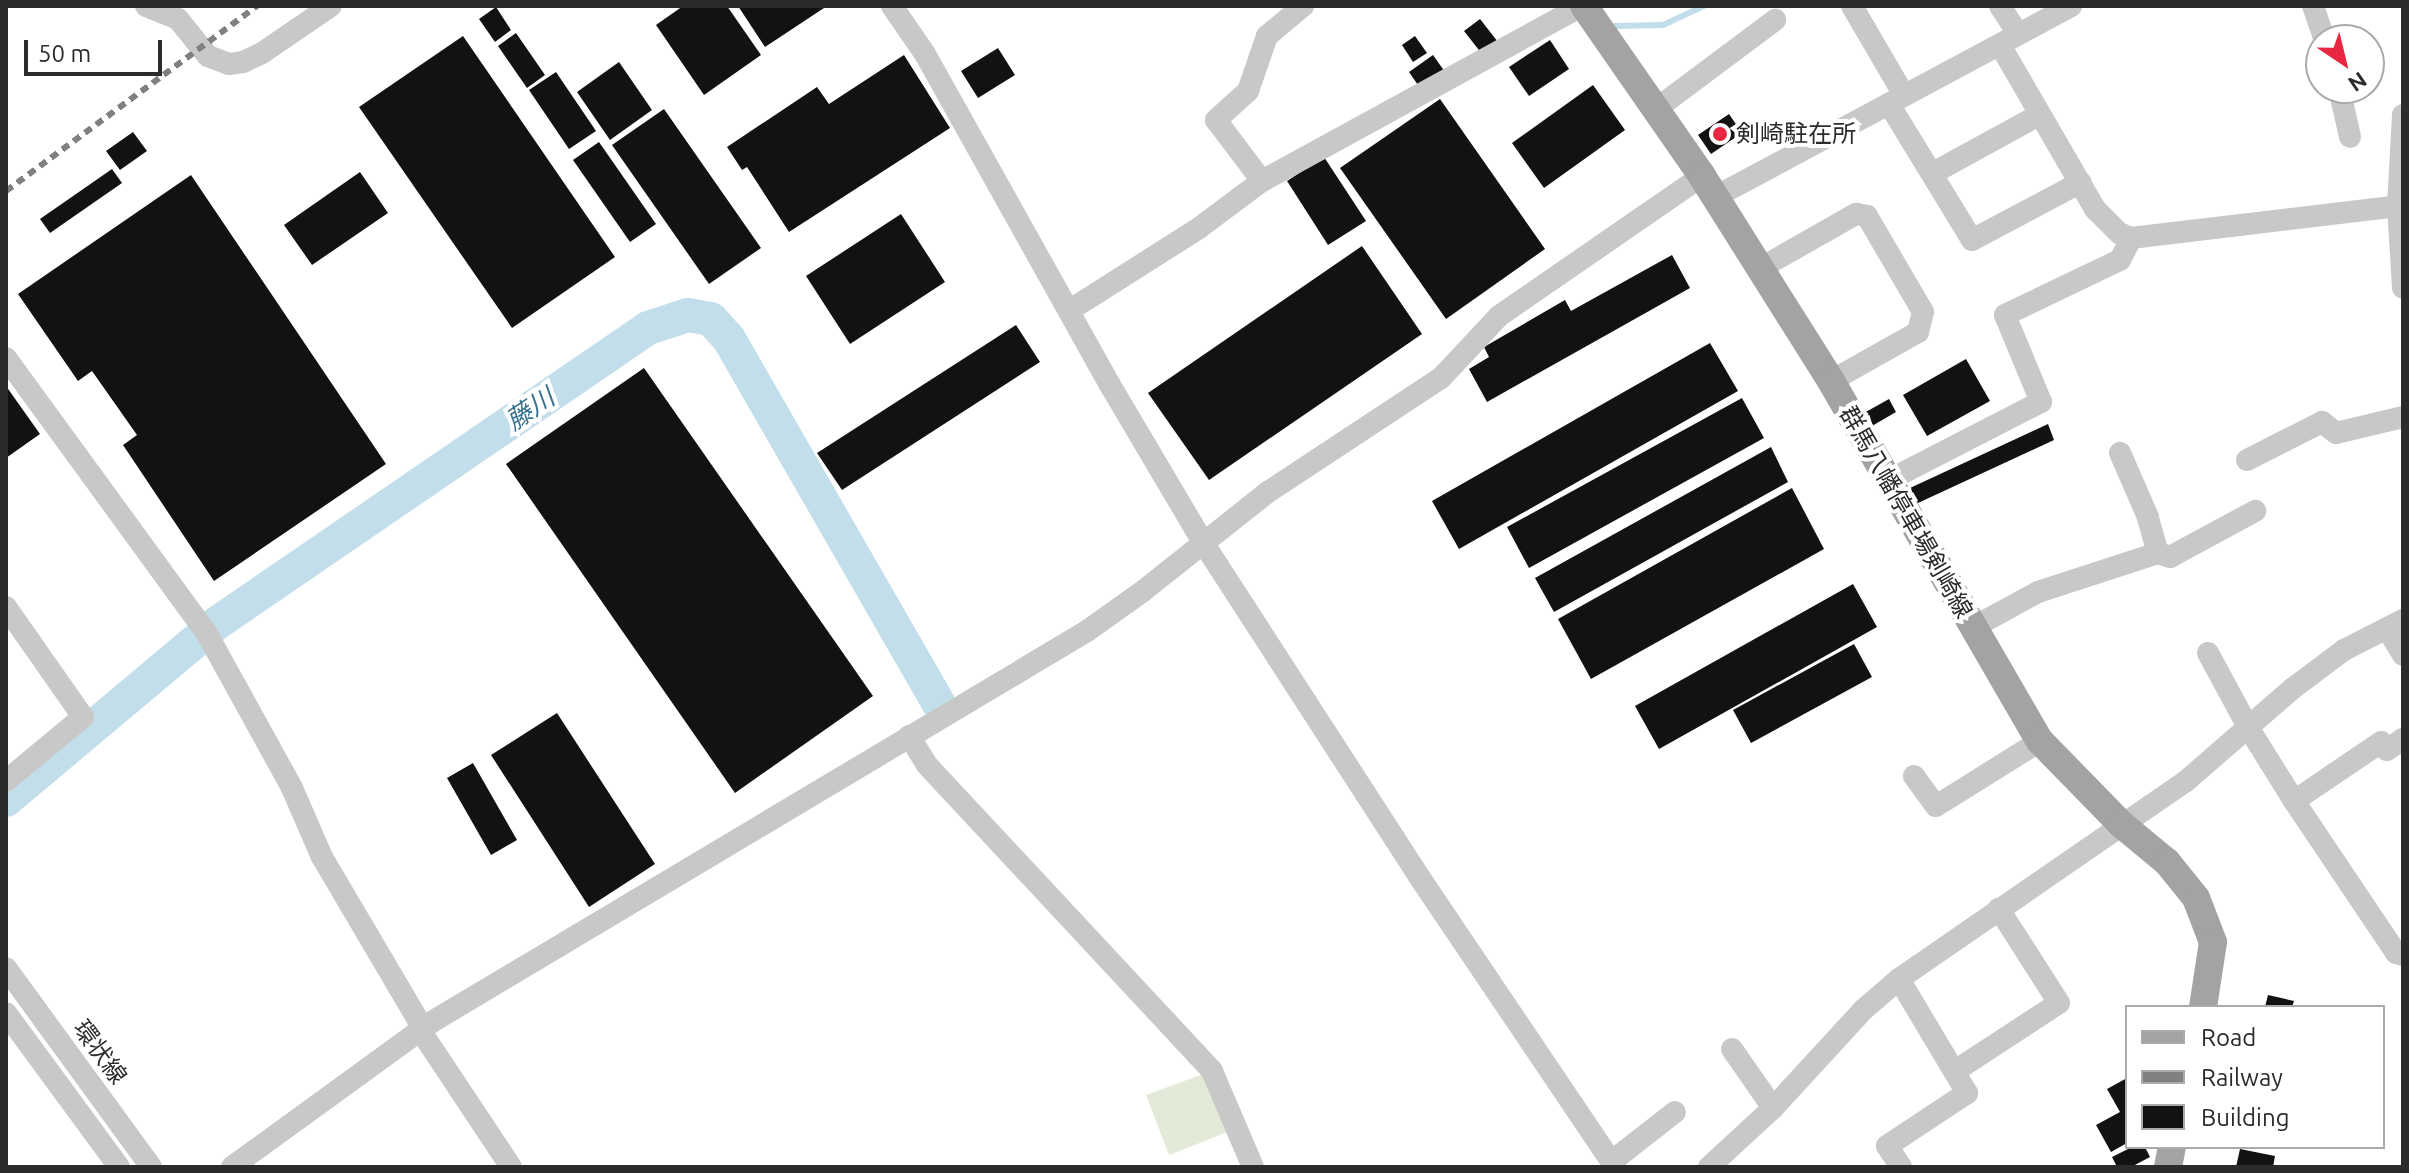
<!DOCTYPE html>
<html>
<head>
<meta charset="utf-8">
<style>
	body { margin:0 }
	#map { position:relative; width:2409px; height:1173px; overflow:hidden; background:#fff; font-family:Ubuntu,"Noto Sans JP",sans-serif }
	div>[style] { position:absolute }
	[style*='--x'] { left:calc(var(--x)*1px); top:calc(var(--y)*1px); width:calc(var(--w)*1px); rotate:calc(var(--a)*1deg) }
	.green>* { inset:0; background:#e3ead8 }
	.stream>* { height:6px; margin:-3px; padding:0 3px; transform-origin:3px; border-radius:3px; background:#c3deeb }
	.river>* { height:34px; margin:-17px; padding:0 17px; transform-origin:17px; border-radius:17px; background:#c3deeb }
	.building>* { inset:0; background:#121212 }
	.minor>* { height:22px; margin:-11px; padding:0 11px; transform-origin:11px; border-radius:11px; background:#c8c8c8 }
	.major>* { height:28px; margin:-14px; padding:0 14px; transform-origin:14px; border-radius:14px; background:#a3a3a3 }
	.rail>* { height:6px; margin-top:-3px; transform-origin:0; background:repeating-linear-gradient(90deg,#808080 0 8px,transparent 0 14px) }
	.dots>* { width:22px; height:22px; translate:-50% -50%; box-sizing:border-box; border:4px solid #fff; border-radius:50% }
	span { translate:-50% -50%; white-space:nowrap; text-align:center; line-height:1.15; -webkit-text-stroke:8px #fff; paint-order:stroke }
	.poi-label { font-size:24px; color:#2b2b2b }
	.left { translate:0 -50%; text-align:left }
	.street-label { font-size:24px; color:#2b2b2b }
	.water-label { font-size:26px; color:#39728e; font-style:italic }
	.frame { position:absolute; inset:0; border:8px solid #2b2b2b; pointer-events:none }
	.legend { position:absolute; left:2125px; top:1005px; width:260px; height:144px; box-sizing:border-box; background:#fff; border:2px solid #aaa; margin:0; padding:10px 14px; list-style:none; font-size:24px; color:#2b2b2b }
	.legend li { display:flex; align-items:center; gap:16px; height:40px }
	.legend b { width:40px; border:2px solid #aaa }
	.north { position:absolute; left:2305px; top:24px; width:80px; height:80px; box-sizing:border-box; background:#fff; border:2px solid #aaa; border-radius:50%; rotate:145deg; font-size:22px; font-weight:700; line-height:32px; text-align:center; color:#2b2b2b }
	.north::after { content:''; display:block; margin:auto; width:28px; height:36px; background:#e92740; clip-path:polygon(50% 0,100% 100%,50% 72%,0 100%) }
	.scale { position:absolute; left:24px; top:40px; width:138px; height:36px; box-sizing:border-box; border:4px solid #2b2b2b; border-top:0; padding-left:10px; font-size:24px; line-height:28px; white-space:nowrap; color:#2b2b2b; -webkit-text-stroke:6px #fff; paint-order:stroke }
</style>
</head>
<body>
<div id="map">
	<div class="green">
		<div style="clip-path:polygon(1206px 1073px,1233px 1130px,1169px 1155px,1146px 1095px)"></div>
	</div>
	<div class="stream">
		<div style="--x:1615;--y:26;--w:48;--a:-1.2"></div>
		<div style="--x:1663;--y:25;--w:45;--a:-24.9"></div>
	</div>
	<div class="river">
		<div style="--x:6;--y:800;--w:275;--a:-40"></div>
		<div style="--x:217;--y:623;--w:522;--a:-34.39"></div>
		<div style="--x:648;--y:328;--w:42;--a:-18"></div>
		<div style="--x:688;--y:315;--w:23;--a:10"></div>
		<div style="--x:711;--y:319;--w:27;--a:48"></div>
		<div style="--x:729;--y:339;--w:420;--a:60.1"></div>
	</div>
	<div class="building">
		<div style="clip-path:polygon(683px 6px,727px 6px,761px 55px,704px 95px,656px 25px)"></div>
		<div style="clip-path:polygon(738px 6px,827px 6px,765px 47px)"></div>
		<div style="clip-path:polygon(496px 7px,511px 30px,495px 42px,479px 19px)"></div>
		<div style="clip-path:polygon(1480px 19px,1498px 42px,1482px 54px,1464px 31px)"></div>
		<div style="clip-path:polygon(516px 33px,545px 75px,527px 88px,498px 46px)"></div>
		<div style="clip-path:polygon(463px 36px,615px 257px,512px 328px,359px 107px)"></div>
		<div style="clip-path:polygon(1415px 36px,1427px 53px,1413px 62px,1402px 45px)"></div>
		<div style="clip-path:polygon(1550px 40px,1569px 69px,1529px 96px,1509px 67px)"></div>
		<div style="clip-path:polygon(998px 48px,1015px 75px,978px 98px,961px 71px)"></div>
		<div style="clip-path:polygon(904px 55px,950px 128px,789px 232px,747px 167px,742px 170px,727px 147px,817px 87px,829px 104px)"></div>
		<div style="clip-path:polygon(1433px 55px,1445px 72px,1420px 88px,1409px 72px)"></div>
		<div style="clip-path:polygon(619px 62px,652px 110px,610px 140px,577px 92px)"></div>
		<div style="clip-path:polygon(556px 72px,596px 131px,569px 149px,529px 90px)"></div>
		<div style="clip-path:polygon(1593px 85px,1625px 130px,1544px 188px,1512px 143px)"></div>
		<div style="clip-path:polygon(1440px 99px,1545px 249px,1446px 319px,1340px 168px)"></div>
		<div style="clip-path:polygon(664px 109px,761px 248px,709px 284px,612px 145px)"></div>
		<div style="clip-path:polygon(1729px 114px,1742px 133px,1711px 154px,1698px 135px)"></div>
		<div style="clip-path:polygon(133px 132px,147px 151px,120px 170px,106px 151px)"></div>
		<div style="clip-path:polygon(599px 142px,656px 224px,630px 242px,573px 160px)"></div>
		<div style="clip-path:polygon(1324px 157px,1366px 221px,1328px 245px,1287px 181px)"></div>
		<div style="clip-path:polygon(112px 169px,122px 183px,50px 233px,40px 219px)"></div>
		<div style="clip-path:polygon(360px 172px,388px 213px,312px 265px,284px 225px)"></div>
		<div style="clip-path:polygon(191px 175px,386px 464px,214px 581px,123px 445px,137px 435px,92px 371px,78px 381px,18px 294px)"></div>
		<div style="clip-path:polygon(901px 214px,945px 282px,850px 344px,806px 276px)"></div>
		<div style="clip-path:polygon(1362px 246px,1422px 334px,1209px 480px,1148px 393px)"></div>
		<div style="clip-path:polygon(1672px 255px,1690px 288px,1487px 402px,1469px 369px,1489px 357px,1484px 347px,1565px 300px,1571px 311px)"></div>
		<div style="clip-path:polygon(1016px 325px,1040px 362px,842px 490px,817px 453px)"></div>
		<div style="clip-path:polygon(1710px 343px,1738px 391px,1459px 549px,1432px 501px)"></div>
		<div style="clip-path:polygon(1966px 359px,1990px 401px,1927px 436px,1903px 395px)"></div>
		<div style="clip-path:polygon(644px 368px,873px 696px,735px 793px,506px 464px)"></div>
		<div style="clip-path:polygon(6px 386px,40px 434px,6px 458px)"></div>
		<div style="clip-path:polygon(1742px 398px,1764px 438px,1529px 568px,1507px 527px)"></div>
		<div style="clip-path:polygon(1889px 399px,1896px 412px,1872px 426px,1864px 413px)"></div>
		<div style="clip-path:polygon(2048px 424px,2054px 440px,1918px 503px,1910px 488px)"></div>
		<div style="clip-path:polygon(1771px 447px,1788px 482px,1554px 612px,1535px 578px)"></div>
		<div style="clip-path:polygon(1792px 488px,1824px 549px,1591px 679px,1558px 619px)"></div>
		<div style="clip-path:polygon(1853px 584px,1877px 627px,1659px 749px,1635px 706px)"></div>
		<div style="clip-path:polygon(1854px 644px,1872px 677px,1751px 743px,1733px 710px)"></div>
		<div style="clip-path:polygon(557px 713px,655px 864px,589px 907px,491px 755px)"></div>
		<div style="clip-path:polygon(473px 763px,517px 840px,491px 855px,447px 778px)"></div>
		<div style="clip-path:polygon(2268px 995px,2294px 1001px,2292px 1007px,2265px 1007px)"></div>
		<div style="clip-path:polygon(2127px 1078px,2127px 1143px,2111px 1152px,2096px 1125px,2120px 1112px,2107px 1089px)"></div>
		<div style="clip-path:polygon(2132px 1147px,2145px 1147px,2150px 1157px,2131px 1167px,2117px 1167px,2112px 1157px)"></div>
		<div style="clip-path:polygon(2240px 1149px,2275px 1156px,2273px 1167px,2236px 1167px)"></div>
	</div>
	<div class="minor">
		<div style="--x:146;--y:6;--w:35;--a:22"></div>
		<div style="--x:178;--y:19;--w:48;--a:51"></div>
		<div style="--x:208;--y:56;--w:22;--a:21"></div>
		<div style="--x:229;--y:64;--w:14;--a:-8"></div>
		<div style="--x:243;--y:62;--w:21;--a:-25"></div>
		<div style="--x:262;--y:53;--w:83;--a:-34.3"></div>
		<div style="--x:892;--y:6;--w:58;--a:55.5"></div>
		<div style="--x:925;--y:54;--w:379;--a:60.8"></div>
		<div style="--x:1110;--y:385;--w:185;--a:59.4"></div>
		<div style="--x:1204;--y:544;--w:394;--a:57.1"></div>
		<div style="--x:1418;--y:875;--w:352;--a:56"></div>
		<div style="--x:1852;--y:6;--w:103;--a:59.7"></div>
		<div style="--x:2000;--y:6;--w:33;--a:57"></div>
		<div style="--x:2313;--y:6;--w:36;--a:71"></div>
		<div style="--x:2000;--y:45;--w:190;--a:59.9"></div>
		<div style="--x:2095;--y:209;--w:34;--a:45"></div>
		<div style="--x:2119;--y:233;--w:13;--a:23"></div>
		<div style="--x:2131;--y:238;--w:269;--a:-6.8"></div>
		<div style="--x:2339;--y:88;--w:50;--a:77.3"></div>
		<div style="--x:1889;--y:104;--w:159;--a:58.6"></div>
		<div style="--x:1972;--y:240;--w:123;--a:-28"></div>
		<div style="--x:1656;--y:109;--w:149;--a:-36.8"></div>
		<div style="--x:2403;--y:115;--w:91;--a:93.1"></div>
		<div style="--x:2398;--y:206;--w:82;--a:86.5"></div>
		<div style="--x:1933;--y:173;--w:121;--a:-28.7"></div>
		<div style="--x:1262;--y:181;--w:76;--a:-127"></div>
		<div style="--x:1216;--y:120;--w:43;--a:-42.2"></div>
		<div style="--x:1248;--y:91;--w:58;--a:-70.9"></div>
		<div style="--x:1267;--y:36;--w:47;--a:-39.8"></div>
		<div style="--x:1715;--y:197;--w:404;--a:-28.2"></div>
		<div style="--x:1759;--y:269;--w:112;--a:-29.6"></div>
		<div style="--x:1856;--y:214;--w:11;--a:10"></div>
		<div style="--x:1867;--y:216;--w:111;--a:59.7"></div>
		<div style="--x:1923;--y:312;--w:21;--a:104"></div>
		<div style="--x:1918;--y:332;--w:100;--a:150.6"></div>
		<div style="--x:1070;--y:310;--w:153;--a:-32.4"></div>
		<div style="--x:1199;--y:228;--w:79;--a:-36.7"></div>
		<div style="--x:1262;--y:181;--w:365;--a:-28.7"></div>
		<div style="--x:6;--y:358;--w:339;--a:53.9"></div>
		<div style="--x:206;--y:632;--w:178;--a:61.1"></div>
		<div style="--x:292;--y:788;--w:75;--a:66.5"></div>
		<div style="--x:322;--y:857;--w:189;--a:59.5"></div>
		<div style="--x:418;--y:1020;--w:10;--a:79"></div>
		<div style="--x:420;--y:1030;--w:164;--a:56.4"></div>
		<div style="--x:2247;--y:460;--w:84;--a:-26.9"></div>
		<div style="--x:2322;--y:422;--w:18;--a:38"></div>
		<div style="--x:2336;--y:433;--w:69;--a:-13.4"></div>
		<div style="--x:1889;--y:480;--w:171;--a:-27.2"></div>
		<div style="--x:2041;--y:402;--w:94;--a:-112.5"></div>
		<div style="--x:2005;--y:315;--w:127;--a:-25.6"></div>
		<div style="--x:2120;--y:260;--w:25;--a:-63"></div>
		<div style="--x:2158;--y:553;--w:13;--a:18"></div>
		<div style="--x:2170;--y:557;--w:97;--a:-28.4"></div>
		<div style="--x:6;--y:607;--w:134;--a:55"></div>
		<div style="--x:83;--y:717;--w:100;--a:140.3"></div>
		<div style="--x:1972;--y:628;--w:75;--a:-28.6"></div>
		<div style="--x:2038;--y:592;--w:126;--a:-18"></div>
		<div style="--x:2158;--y:553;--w:37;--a:-106"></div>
		<div style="--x:2148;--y:517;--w:70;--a:-113.6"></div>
		<div style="--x:2388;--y:630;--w:29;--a:59"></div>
		<div style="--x:2208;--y:653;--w:84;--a:61.6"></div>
		<div style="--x:2248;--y:727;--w:87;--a:58.1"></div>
		<div style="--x:2294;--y:801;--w:183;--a:56.1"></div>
		<div style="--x:2396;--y:953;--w:7;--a:16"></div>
		<div style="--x:909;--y:736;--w:34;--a:58"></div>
		<div style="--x:927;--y:765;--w:418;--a:47"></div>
		<div style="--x:1212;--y:1071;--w:104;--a:66.9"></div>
		<div style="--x:1914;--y:776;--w:37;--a:54"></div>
		<div style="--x:1936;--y:806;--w:123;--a:-32"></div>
		<div style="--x:2294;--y:801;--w:105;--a:-34.1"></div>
		<div style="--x:2381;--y:742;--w:10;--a:53"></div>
		<div style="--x:2387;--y:750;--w:19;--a:-35"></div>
		<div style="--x:6;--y:968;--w:246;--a:53.9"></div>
		<div style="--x:1899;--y:979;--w:133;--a:59.2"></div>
		<div style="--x:1967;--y:1093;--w:96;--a:146.5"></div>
		<div style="--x:1887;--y:1146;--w:25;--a:56"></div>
		<div style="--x:6;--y:1013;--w:191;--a:53.7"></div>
		<div style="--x:1732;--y:1049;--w:72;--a:55.2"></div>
		<div style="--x:1955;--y:1071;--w:124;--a:-33.2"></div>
		<div style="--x:2059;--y:1003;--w:112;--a:-122.6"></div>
		<div style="--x:1611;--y:1162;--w:81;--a:-38"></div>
		<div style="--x:232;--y:1167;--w:245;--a:-36"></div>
		<div style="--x:430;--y:1023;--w:765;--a:-30.82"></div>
		<div style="--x:1087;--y:631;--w:69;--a:-35.5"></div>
		<div style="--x:1143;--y:591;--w:159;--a:-38.4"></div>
		<div style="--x:1268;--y:492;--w:207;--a:-33.4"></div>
		<div style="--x:1441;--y:378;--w:85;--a:-46.9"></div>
		<div style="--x:1499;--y:316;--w:247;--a:-34.6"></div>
		<div style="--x:1709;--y:1167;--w:87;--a:-42.7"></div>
		<div style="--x:1773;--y:1108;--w:133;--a:-47.4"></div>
		<div style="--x:1863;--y:1010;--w:48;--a:-40.7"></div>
		<div style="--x:1899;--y:979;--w:347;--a:-34.6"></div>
		<div style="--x:2185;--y:782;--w:142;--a:-41"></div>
		<div style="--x:2292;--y:689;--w:65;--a:-36.9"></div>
		<div style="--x:2344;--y:650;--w:66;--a:-27"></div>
	</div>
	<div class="major">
		<div style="--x:1584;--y:6;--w:207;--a:55.2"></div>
		<div style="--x:1702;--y:176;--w:242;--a:57.8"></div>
		<div style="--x:1831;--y:381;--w:416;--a:59.9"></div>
		<div style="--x:2040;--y:741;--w:116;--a:45.7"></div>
		<div style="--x:2121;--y:824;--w:60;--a:39.6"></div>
		<div style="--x:2167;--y:862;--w:46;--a:51.1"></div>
		<div style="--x:2196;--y:898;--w:47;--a:68.9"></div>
		<div style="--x:2213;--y:942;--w:66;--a:98.7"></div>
		<div style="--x:2168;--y:1167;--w:20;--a:-79"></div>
	</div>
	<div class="rail">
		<div style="--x:6;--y:191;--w:312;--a:-36.4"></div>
	</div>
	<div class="dots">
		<div style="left:1720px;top:134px;background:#e92740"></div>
	</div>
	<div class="poi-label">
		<span class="left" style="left:1736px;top:134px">剣崎駐在所</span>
	</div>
	<div class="street-label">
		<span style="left:1906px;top:512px;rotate:60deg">群馬八幡停車場剣崎線</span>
		<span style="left:100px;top:1052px;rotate:54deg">環状線</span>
	</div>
	<div class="water-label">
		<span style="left:530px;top:409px;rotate:-34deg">藤川</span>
	</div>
	<div class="frame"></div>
	<ul class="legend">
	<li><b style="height:10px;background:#a3a3a3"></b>Road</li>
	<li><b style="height:10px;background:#808080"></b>Railway</li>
	<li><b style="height:22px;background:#121212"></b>Building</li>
	</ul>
	<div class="north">N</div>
	<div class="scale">50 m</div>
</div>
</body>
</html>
